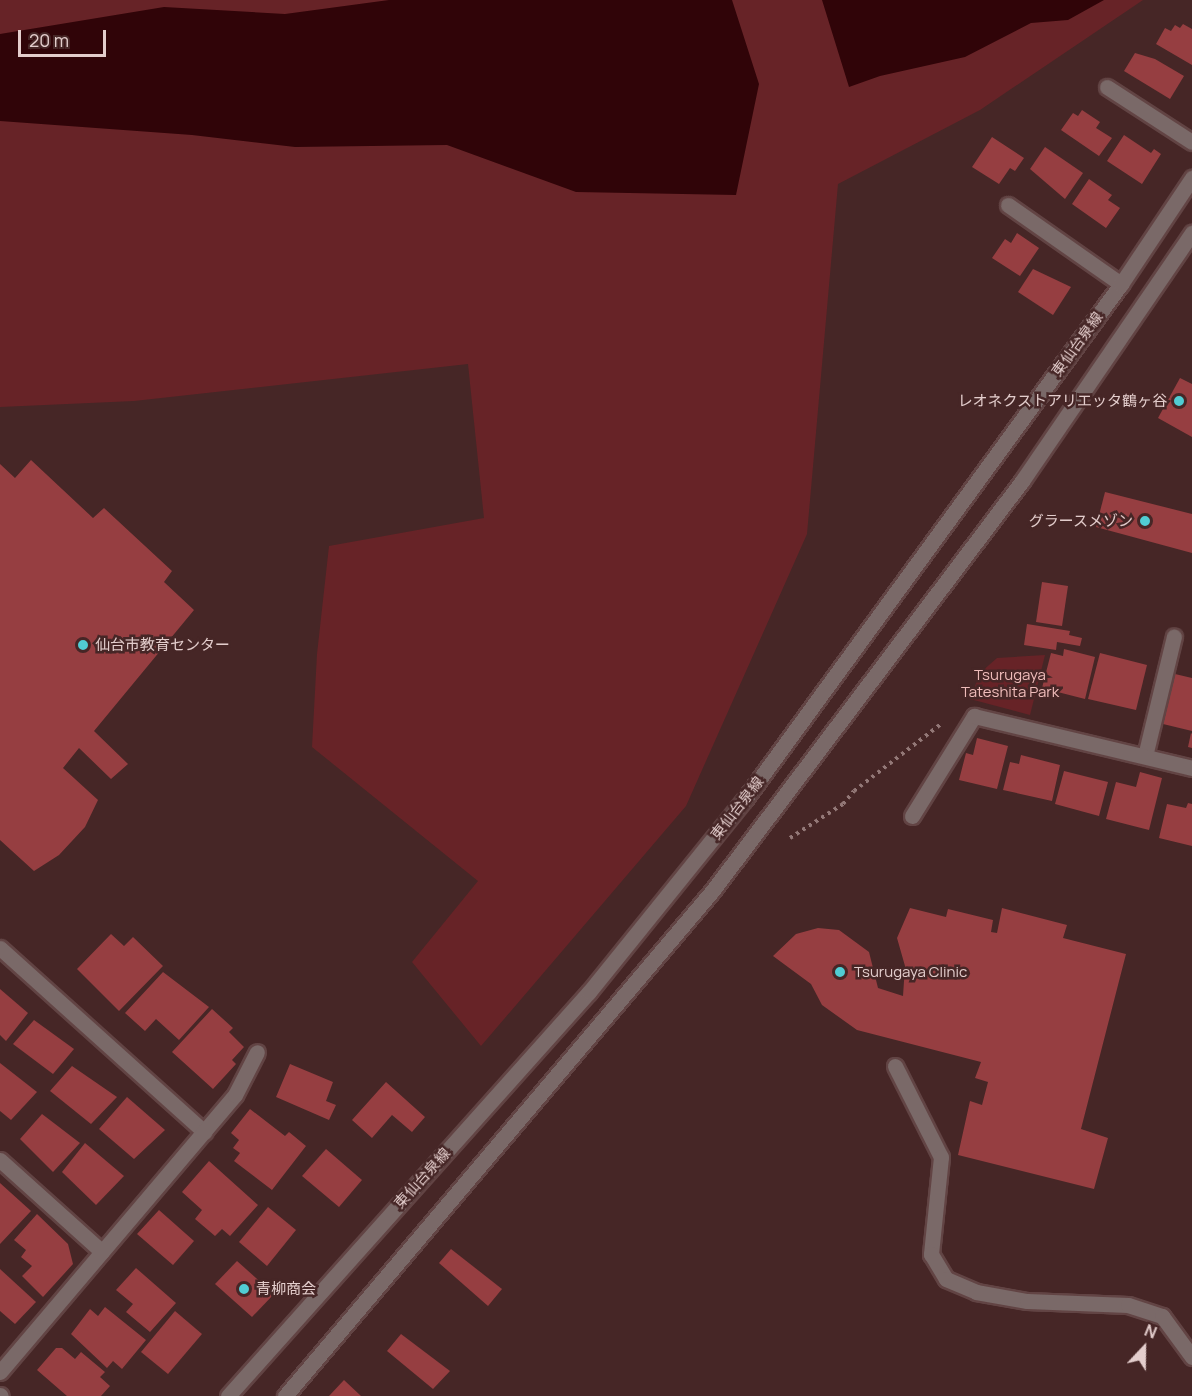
<!DOCTYPE html>
<html>
<head>
<meta charset="utf-8">
<style>
	body { margin:0 }
	#map { position:relative; width:1192px; height:1396px; overflow:hidden; background:#462626; font-family:Manrope,"Noto Sans JP",sans-serif }
	div>[style] { position:absolute }
	[style*='--x'] { left:calc(var(--x)*1px); top:calc(var(--y)*1px); width:calc(var(--w)*1px); rotate:calc(var(--a)*1deg) }
	.green>* { inset:0; background:#672327 }
	.water>* { inset:0; background:#300408 }
	.building>* { inset:0; background:#963e41 }
	.path>* { height:4px; margin-top:-2px; transform-origin:0; background:repeating-linear-gradient(90deg,#937877 0 3px,transparent 0 7.5px) }
	.roads { filter:drop-shadow(2px 0 #624444) drop-shadow(-2px 0 #624444) drop-shadow(0 2px #624444) drop-shadow(0 -2px #624444) }
	.minor>* { height:15px; margin:-7.5px; padding:0 7.5px; transform-origin:7.5px; border-radius:7.5px; background:#7a6968 }
	.dots>* { width:16px; height:16px; translate:-50% -50%; box-sizing:border-box; border:3px solid #462626; border-radius:50% }
	span { translate:-50% -50%; white-space:nowrap; text-align:center; line-height:1.15; -webkit-text-stroke:5px #462626; paint-order:stroke }
	.street-label { font-size:15px; color:#e3cdcc }
	.poi-label { font-size:15px; color:#e3cdcc }
	.right { translate:-100% -50%; text-align:right }
	.left { translate:0 -50%; text-align:left }
	.park-label { font-size:15px; color:#efbcba }
	.north { position:absolute; left:1114px; top:1318px; width:60px; height:60px; -webkit-text-stroke:4px #462626; paint-order:stroke; rotate:22deg; font-size:16px; font-weight:700; line-height:24px; text-align:center; color:#e3cdcc }
	.north::after { content:''; display:block; margin:auto; width:21px; height:27px; background:#e3cdcc; clip-path:polygon(50% 0,100% 100%,50% 72%,0 100%) }
	.scale { position:absolute; left:18px; top:30px; width:88px; height:27px; box-sizing:border-box; border:3px solid #e3cdcc; border-top:0; padding-left:8px; font-size:18px; line-height:21px; white-space:nowrap; color:#e3cdcc; -webkit-text-stroke:4px #462626; paint-order:stroke }
</style>
</head>
<body>
<div id="map">
	<div class="green">
		<div style="clip-path:polygon(0 0,1143px 0,980px 110px,838px 184px,807px 534px,686px 806px,481px 1046px,412px 962px,478px 881px,312px 747px,317px 654px,329px 546px,484px 518px,468px 364px,134px 401px,0 407px)"></div>
		<div style="clip-path:polygon(1045px 655px,1030px 715px,970px 699px,980px 673px,997px 658px)"></div>
	</div>
	<div class="water">
		<div style="clip-path:polygon(389px 0,732px 0,759px 84px,736px 195px,576px 192px,447px 145px,295px 147px,192px 135px,0 121px,0 34px,164px 7px,285px 14px)"></div>
		<div style="clip-path:polygon(822px 0,1104px 0,1068px 20px,1031px 23px,965px 57px,880px 76px,849px 87px)"></div>
	</div>
	<div class="building">
		<div style="clip-path:polygon(1183px 24px,1192px 29px,1192px 65px,1156px 44px,1165px 28px,1171px 31px,1175px 25px,1180px 28px)"></div>
		<div style="clip-path:polygon(1135px 53px,1155px 59px,1184px 76px,1170px 99px,1124px 71px)"></div>
		<div style="clip-path:polygon(1082px 110px,1100px 122px,1096px 128px,1112px 138px,1099px 156px,1061px 130px,1073px 113px,1078px 116px)"></div>
		<div style="clip-path:polygon(1124px 135px,1151px 153px,1154px 149px,1161px 154px,1142px 184px,1107px 161px)"></div>
		<div style="clip-path:polygon(992px 137px,1024px 158px,1015px 171px,1010px 168px,999px 184px,972px 167px)"></div>
		<div style="clip-path:polygon(1045px 147px,1083px 173px,1065px 199px,1030px 169px)"></div>
		<div style="clip-path:polygon(1089px 179px,1112px 195px,1108px 200px,1120px 208px,1106px 228px,1072px 204px)"></div>
		<div style="clip-path:polygon(1017px 233px,1039px 248px,1020px 276px,992px 258px,1005px 239px,1011px 243px)"></div>
		<div style="clip-path:polygon(1033px 269px,1071px 287px,1053px 315px,1018px 292px)"></div>
		<div style="clip-path:polygon(1180px 378px,1192px 384px,1192px 437px,1158px 418px)"></div>
		<div style="clip-path:polygon(31px 460px,93px 518px,104px 508px,172px 571px,164px 582px,194px 610px,94px 731px,128px 764px,111px 779px,79px 748px,63px 768px,98px 800px,85px 827px,59px 855px,34px 871px,0 840px,0 464px,15px 478px)"></div>
		<div style="clip-path:polygon(1105px 492px,1192px 514px,1192px 553px,1096px 527px)"></div>
		<div style="clip-path:polygon(1042px 582px,1068px 586px,1062px 626px,1036px 622px)"></div>
		<div style="clip-path:polygon(1027px 624px,1070px 631px,1069px 635px,1082px 638px,1080px 646px,1057px 642px,1056px 650px,1024px 645px)"></div>
		<div style="clip-path:polygon(1064px 649px,1095px 657px,1085px 699px,1042px 688px,1051px 653px,1063px 656px)"></div>
		<div style="clip-path:polygon(1100px 653px,1147px 665px,1136px 710px,1088px 699px)"></div>
		<div style="clip-path:polygon(1175px 674px,1192px 678px,1192px 731px,1163px 724px)"></div>
		<div style="clip-path:polygon(1191px 733px,1192px 734px,1192px 748px,1188px 747px)"></div>
		<div style="clip-path:polygon(977px 738px,1008px 746px,997px 789px,959px 780px,966px 753px,973px 755px)"></div>
		<div style="clip-path:polygon(1021px 755px,1060px 765px,1052px 801px,1003px 790px,1010px 762px,1019px 764px)"></div>
		<div style="clip-path:polygon(1064px 771px,1108px 782px,1099px 816px,1055px 804px)"></div>
		<div style="clip-path:polygon(1140px 772px,1162px 778px,1149px 830px,1106px 819px,1116px 782px,1136px 787px)"></div>
		<div style="clip-path:polygon(1188px 803px,1192px 804px,1192px 846px,1159px 838px,1167px 804px,1186px 808px)"></div>
		<div style="clip-path:polygon(910px 908px,946px 917px,948px 909px,993px 920px,991px 932px,997px 933px,1002px 908px,1067px 925px,1063px 938px,1126px 954px,1081px 1129px,1108px 1138px,1094px 1189px,958px 1155px,970px 1101px,982px 1105px,988px 1082px,975px 1078px,981px 1062px,857px 1030px,822px 1005px,811px 984px,773px 956px,796px 934px,818px 928px,839px 930px,869px 952px,878px 988px,903px 996px,905px 966px,897px 938px)"></div>
		<div style="clip-path:polygon(111px 934px,124px 946px,133px 937px,163px 966px,119px 1011px,77px 969px)"></div>
		<div style="clip-path:polygon(163px 972px,209px 1007px,179px 1040px,156px 1019px,145px 1031px,125px 1013px)"></div>
		<div style="clip-path:polygon(0 989px,28px 1013px,6px 1041px,0 1035px)"></div>
		<div style="clip-path:polygon(212px 1009px,233px 1028px,229px 1032px,244px 1047px,232px 1060px,236px 1064px,213px 1089px,172px 1052px)"></div>
		<div style="clip-path:polygon(34px 1020px,74px 1049px,53px 1074px,13px 1044px)"></div>
		<div style="clip-path:polygon(0 1063px,37px 1092px,11px 1120px,0 1111px)"></div>
		<div style="clip-path:polygon(290px 1064px,333px 1082px,326px 1101px,336px 1105px,329px 1120px,276px 1097px)"></div>
		<div style="clip-path:polygon(72px 1066px,117px 1097px,91px 1124px,50px 1091px)"></div>
		<div style="clip-path:polygon(386px 1082px,425px 1117px,412px 1132px,392px 1115px,372px 1138px,352px 1120px)"></div>
		<div style="clip-path:polygon(127px 1097px,165px 1130px,134px 1159px,99px 1129px)"></div>
		<div style="clip-path:polygon(250px 1109px,285px 1136px,289px 1132px,306px 1146px,272px 1190px,234px 1161px,240px 1153px,233px 1148px,239px 1140px,231px 1133px)"></div>
		<div style="clip-path:polygon(42px 1114px,80px 1143px,53px 1172px,20px 1139px)"></div>
		<div style="clip-path:polygon(85px 1143px,124px 1176px,96px 1205px,62px 1172px)"></div>
		<div style="clip-path:polygon(326px 1149px,362px 1180px,339px 1207px,302px 1176px)"></div>
		<div style="clip-path:polygon(209px 1161px,258px 1205px,230px 1236px,222px 1229px,215px 1236px,195px 1219px,202px 1210px,182px 1192px)"></div>
		<div style="clip-path:polygon(0 1183px,31px 1211px,0 1244px)"></div>
		<div style="clip-path:polygon(268px 1207px,296px 1230px,267px 1266px,239px 1242px)"></div>
		<div style="clip-path:polygon(159px 1210px,194px 1241px,173px 1265px,137px 1234px)"></div>
		<div style="clip-path:polygon(37px 1214px,68px 1244px,73px 1264px,43px 1297px,22px 1276px,32px 1266px,21px 1257px,26px 1250px,14px 1240px)"></div>
		<div style="clip-path:polygon(451px 1249px,502px 1289px,488px 1306px,439px 1263px)"></div>
		<div style="clip-path:polygon(237px 1261px,274px 1294px,252px 1317px,215px 1284px)"></div>
		<div style="clip-path:polygon(136px 1268px,176px 1303px,150px 1332px,126px 1312px,133px 1304px,116px 1290px)"></div>
		<div style="clip-path:polygon(0 1269px,36px 1302px,15px 1324px,0 1311px)"></div>
		<div style="clip-path:polygon(105px 1307px,146px 1340px,122px 1369px,113px 1361px,107px 1368px,71px 1334px,90px 1309px,98px 1316px)"></div>
		<div style="clip-path:polygon(175px 1311px,202px 1334px,168px 1374px,141px 1352px)"></div>
		<div style="clip-path:polygon(401px 1334px,450px 1371px,433px 1389px,387px 1351px)"></div>
		<div style="clip-path:polygon(56px 1348px,62px 1348px,75px 1359px,81px 1352px,105px 1372px,100px 1377px,110px 1386px,101px 1396px,67px 1396px,37px 1370px)"></div>
		<div style="clip-path:polygon(344px 1380px,361px 1396px,329px 1396px)"></div>
	</div>
	<div class="path">
		<div style="--x:790;--y:838;--w:63;--a:-32.7"></div>
		<div style="--x:843;--y:804;--w:17;--a:-50"></div>
		<div style="--x:854;--y:791;--w:110;--a:-37.6"></div>
	</div>
	<div class="roads">
		<div class="minor">
			<div style="--x:1107;--y:87;--w:101;--a:32.9"></div>
			<div style="--x:1008;--y:205;--w:138;--a:35"></div>
			<div style="--x:1145;--y:756;--w:123;--a:-76.4"></div>
			<div style="--x:912;--y:816;--w:118;--a:-58.2"></div>
			<div style="--x:974;--y:716;--w:224;--a:13.4"></div>
			<div style="--x:0;--y:948;--w:275;--a:42"></div>
			<div style="--x:895;--y:1066;--w:102;--a:63.2"></div>
			<div style="--x:941;--y:1157;--w:98;--a:95.9"></div>
			<div style="--x:931;--y:1254;--w:29;--a:59"></div>
			<div style="--x:946;--y:1279;--w:33;--a:23"></div>
			<div style="--x:976;--y:1292;--w:52;--a:10"></div>
			<div style="--x:1027;--y:1301;--w:101;--a:2.3"></div>
			<div style="--x:1128;--y:1305;--w:36;--a:18"></div>
			<div style="--x:1162;--y:1316;--w:51;--a:53.8"></div>
			<div style="--x:0;--y:1160;--w:137;--a:42"></div>
			<div style="--x:0;--y:1372;--w:363;--a:-49.7"></div>
			<div style="--x:235;--y:1095;--w:48;--a:-62.9"></div>
			<div style="--x:0;--y:1395;--w:1;--a:45"></div>
			<div style="--x:228;--y:1396;--w:542;--a:-48.22"></div>
			<div style="--x:589;--y:992;--w:248;--a:-51.1"></div>
			<div style="--x:745;--y:799;--w:638;--a:-53.87"></div>
			<div style="--x:1121;--y:284;--w:128;--a:-56.2"></div>
			<div style="--x:285;--y:1396;--w:663;--a:-49.77"></div>
			<div style="--x:713;--y:890;--w:513;--a:-52.93"></div>
			<div style="--x:1022;--y:481;--w:301;--a:-55.6"></div>
		</div>
	</div>
	<div class="dots">
		<div style="left:1179px;top:401px;background:#51ccd3"></div>
		<div style="left:1145px;top:521px;background:#51ccd3"></div>
		<div style="left:83px;top:645px;background:#51ccd3"></div>
		<div style="left:840px;top:972px;background:#51ccd3"></div>
		<div style="left:244px;top:1289px;background:#51ccd3"></div>
	</div>
	<div class="street-label">
		<span style="left:1077px;top:344px;rotate:-54deg">東仙台泉線</span>
		<span style="left:737px;top:808px;rotate:-52deg">東仙台泉線</span>
		<span style="left:422px;top:1178px;rotate:-48deg">東仙台泉線</span>
	</div>
	<div class="poi-label">
		<span class="right" style="left:1167px;top:401px">レオネクストアリエッタ鶴ヶ谷</span>
		<span class="right" style="left:1133px;top:521px">グラースメゾン</span>
		<span class="left" style="left:95px;top:645px">仙台市教育センター</span>
		<span class="left" style="left:854px;top:972px">Tsurugaya Clinic</span>
		<span class="left" style="left:256px;top:1289px">青柳商会</span>
	</div>
	<div class="park-label">
		<span style="left:1010px;top:683px">Tsurugaya<br>Tateshita Park</span>
	</div>
	<div class="north">N</div>
	<div class="scale">20 m</div>
</div>
</body>
</html>
